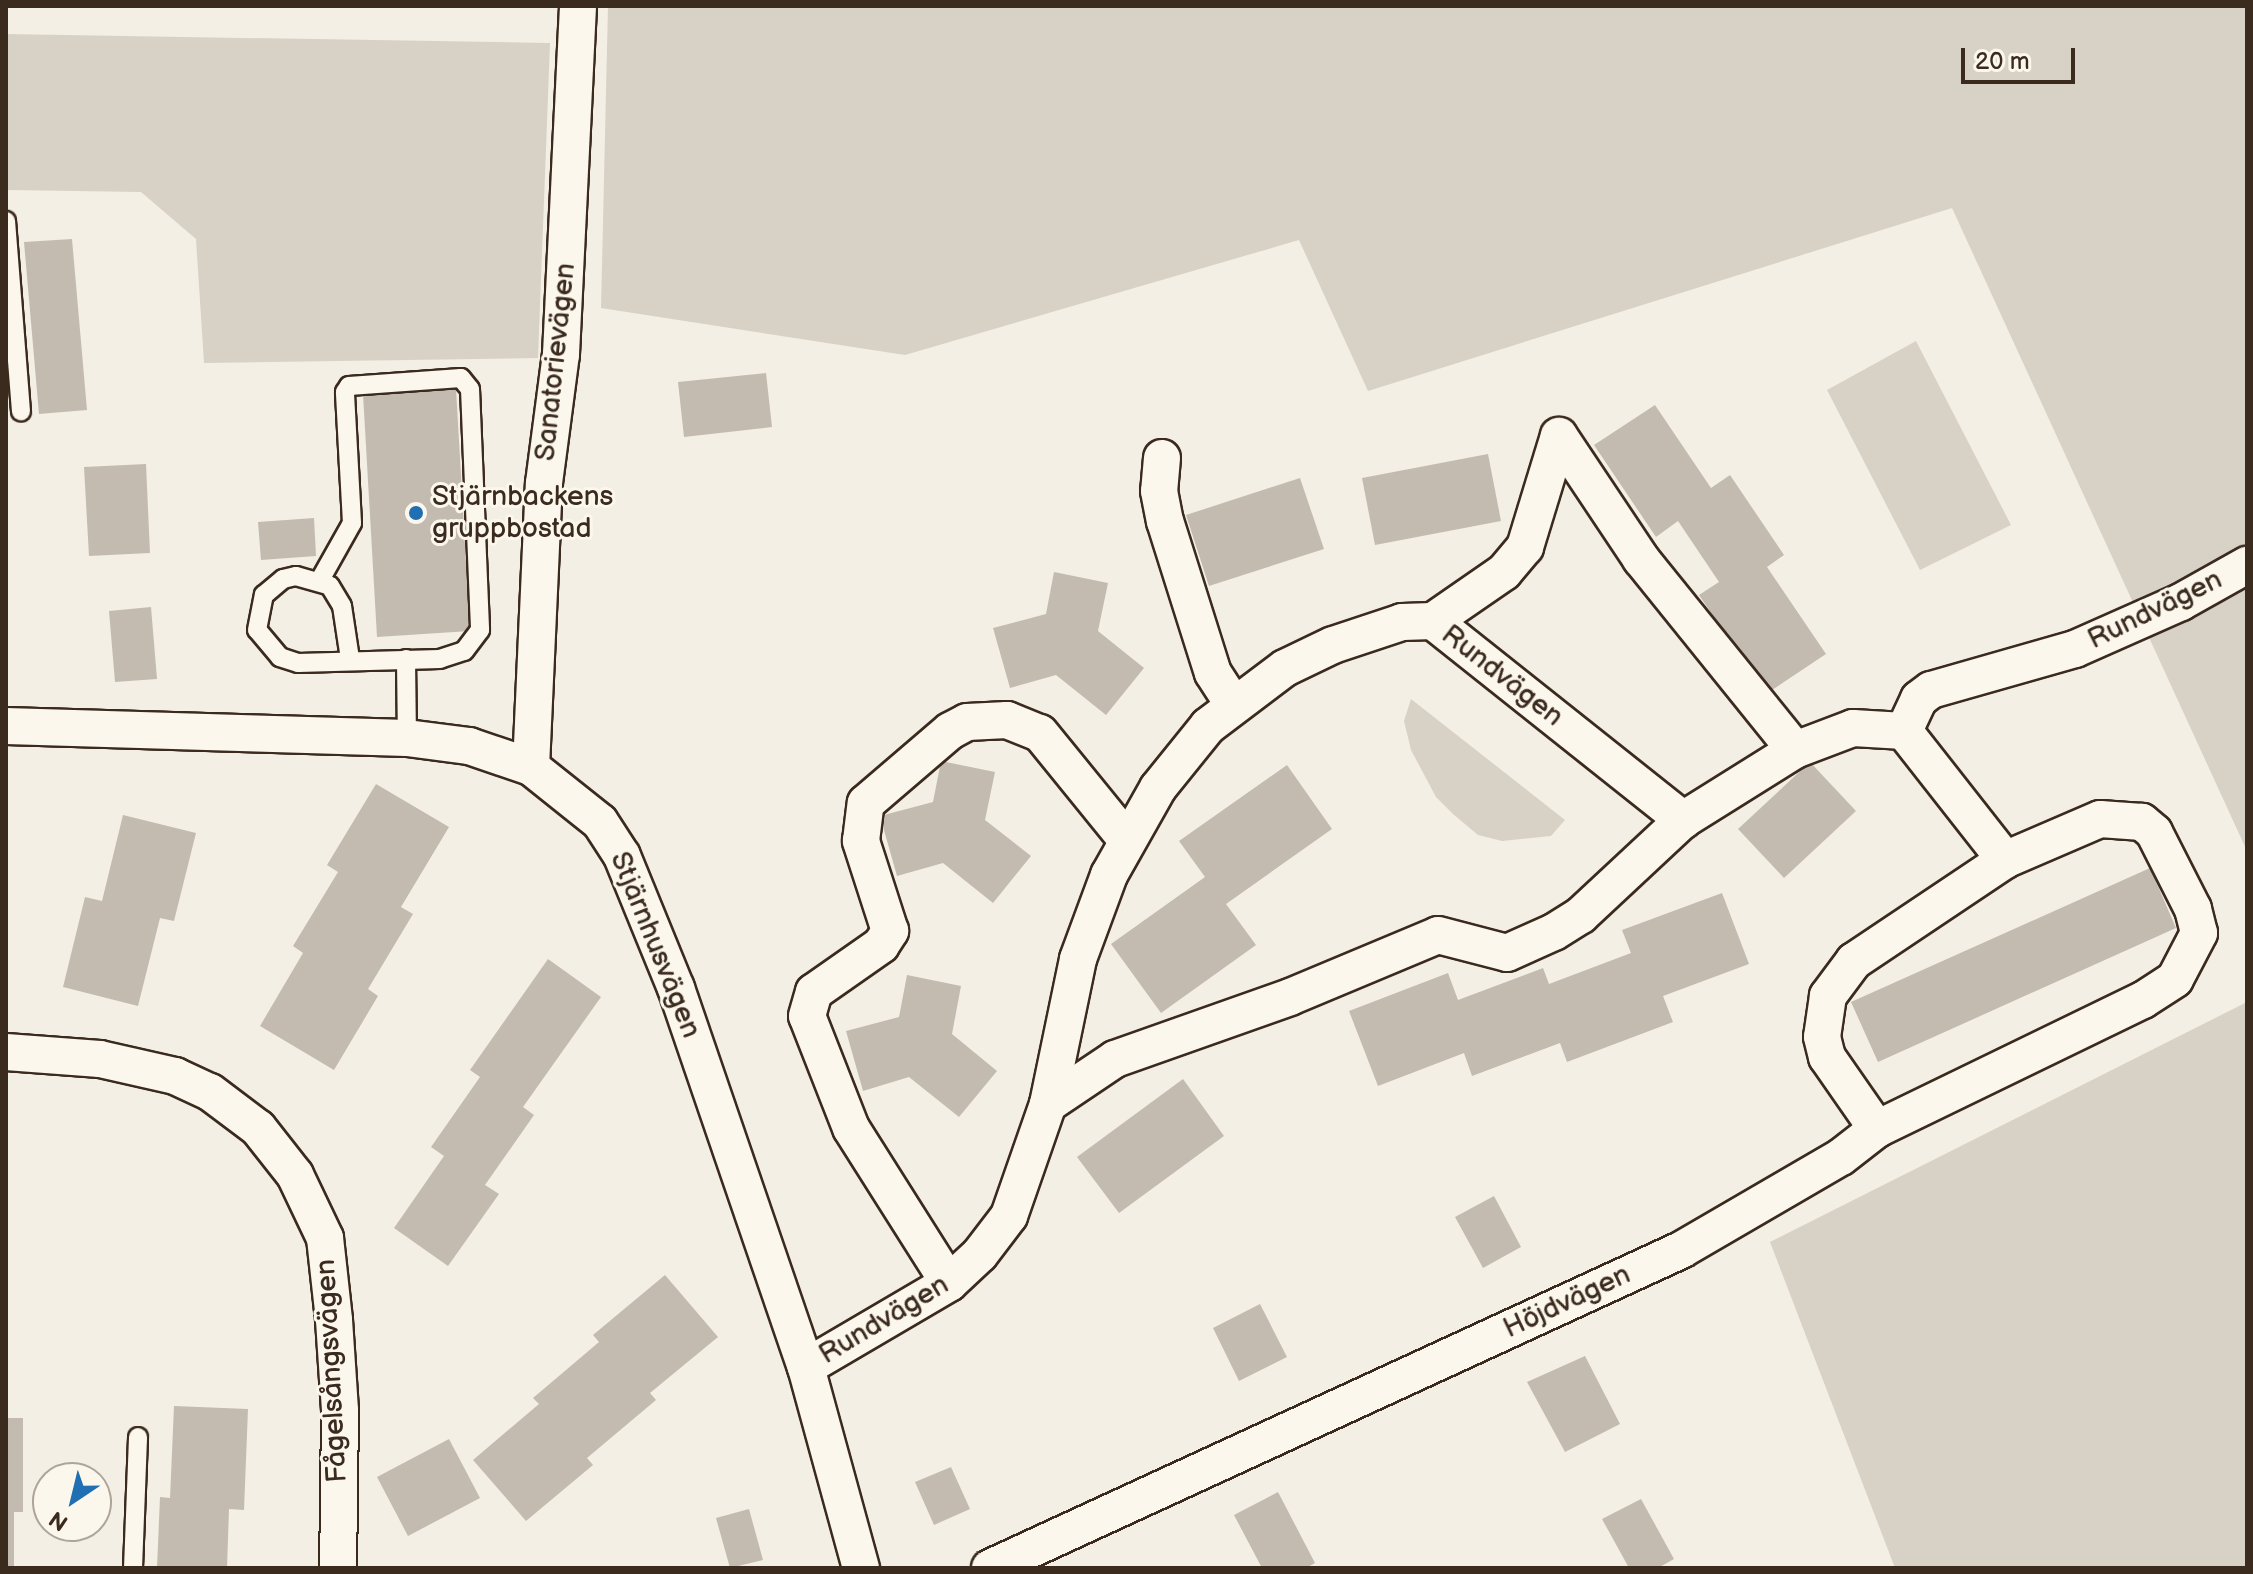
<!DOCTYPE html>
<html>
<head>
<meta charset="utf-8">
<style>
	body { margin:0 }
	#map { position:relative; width:2253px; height:1574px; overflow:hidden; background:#f3efe4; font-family:"Balsamiq Sans",sans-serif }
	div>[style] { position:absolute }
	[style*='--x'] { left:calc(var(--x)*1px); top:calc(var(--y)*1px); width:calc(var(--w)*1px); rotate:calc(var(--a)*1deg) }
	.green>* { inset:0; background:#d8d1c6 }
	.building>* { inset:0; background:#c3bbb0 }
	.roads { filter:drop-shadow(2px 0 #3b2a1e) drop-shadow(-2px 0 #3b2a1e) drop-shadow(0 2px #3b2a1e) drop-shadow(0 -2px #3b2a1e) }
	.lane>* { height:18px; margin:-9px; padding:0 9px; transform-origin:9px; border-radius:9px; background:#fbf7ec }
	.street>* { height:36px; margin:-18px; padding:0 18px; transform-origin:18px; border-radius:18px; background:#fbf7ec }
	.dots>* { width:22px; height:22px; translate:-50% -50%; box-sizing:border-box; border:4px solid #fbf7ec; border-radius:50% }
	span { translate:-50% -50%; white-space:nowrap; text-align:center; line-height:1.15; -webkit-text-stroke:6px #fbf7ec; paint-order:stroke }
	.street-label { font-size:28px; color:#3b2a1e }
	.poi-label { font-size:28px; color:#3b2a1e }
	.left { translate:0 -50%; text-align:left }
	.frame { position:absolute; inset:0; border:8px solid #3b2a1e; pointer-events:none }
	.north { position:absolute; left:32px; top:1462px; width:80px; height:80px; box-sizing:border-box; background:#fbf7ec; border:2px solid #aea59a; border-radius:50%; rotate:215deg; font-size:22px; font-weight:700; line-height:32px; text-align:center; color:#3b2a1e }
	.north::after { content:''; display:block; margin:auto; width:28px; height:36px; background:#1f6fb2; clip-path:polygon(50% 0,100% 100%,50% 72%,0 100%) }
	.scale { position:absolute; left:1961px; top:48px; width:114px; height:36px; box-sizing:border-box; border:4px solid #3b2a1e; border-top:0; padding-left:10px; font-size:24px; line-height:28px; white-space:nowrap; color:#3b2a1e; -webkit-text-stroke:6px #fbf7ec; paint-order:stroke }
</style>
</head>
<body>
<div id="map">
	<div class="green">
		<div style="clip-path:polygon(608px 6px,2247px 6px,2247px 851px,1952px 208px,1368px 391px,1299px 240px,905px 355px,601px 308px)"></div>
		<div style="clip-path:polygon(6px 34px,550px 43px,538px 358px,204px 363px,196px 239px,141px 192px,6px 190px)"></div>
		<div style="clip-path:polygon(1916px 341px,2011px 525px,1920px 570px,1827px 390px)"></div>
		<div style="clip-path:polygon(1411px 699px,1565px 820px,1551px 836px,1502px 841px,1478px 835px,1453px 814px,1436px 797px,1411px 750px,1404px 721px)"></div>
		<div style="clip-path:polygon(2247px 1002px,2247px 1568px,1895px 1568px,1770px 1242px)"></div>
	</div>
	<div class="building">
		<div style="clip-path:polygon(72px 239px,87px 410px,39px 414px,24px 242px)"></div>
		<div style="clip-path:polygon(766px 373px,772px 427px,684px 437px,678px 382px)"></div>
		<div style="clip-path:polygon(456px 389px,470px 631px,377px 637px,363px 394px)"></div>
		<div style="clip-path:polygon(1655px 405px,1711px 488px,1730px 475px,1784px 555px,1767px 567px,1826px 654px,1766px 694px,1699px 595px,1719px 582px,1678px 521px,1656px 537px,1594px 445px)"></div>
		<div style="clip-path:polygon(1488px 454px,1501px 521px,1375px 545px,1362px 478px)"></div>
		<div style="clip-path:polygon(146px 464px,150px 553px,89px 556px,84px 467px)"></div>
		<div style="clip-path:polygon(1300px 478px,1324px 549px,1209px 586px,1186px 515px)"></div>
		<div style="clip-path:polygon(314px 518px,316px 556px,261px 560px,258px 522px)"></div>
		<div style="clip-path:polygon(1054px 572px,1108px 583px,1098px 631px,1144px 668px,1106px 715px,1056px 675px,1010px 688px,993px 628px,1046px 614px)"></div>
		<div style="clip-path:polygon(151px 607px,157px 679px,115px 682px,109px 611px)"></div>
		<div style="clip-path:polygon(941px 761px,995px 772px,985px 820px,1031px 856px,993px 903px,943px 863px,897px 876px,880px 816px,933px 802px)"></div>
		<div style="clip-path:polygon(1810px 762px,1856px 811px,1784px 878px,1738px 829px)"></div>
		<div style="clip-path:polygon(1287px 765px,1332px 829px,1226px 904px,1256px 945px,1161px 1013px,1111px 944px,1205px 877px,1179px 841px)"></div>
		<div style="clip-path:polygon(376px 784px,449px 827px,401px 907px,413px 914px,368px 989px,378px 996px,334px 1070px,260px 1026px,303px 953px,293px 946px,338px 872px,327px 865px)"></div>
		<div style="clip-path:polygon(123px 815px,196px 833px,174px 921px,160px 918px,138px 1006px,63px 987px,85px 897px,102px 901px)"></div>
		<div style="clip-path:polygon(2150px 868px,2176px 928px,1878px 1062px,1851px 1002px)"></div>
		<div style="clip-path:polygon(1722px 893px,1749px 964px,1663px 996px,1673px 1022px,1567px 1062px,1560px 1043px,1472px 1076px,1464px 1053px,1378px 1086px,1349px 1011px,1448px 973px,1458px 1000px,1543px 968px,1549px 984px,1631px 953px,1622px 930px)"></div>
		<div style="clip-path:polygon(548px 959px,601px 997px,523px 1107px,534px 1115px,485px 1185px,499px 1194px,448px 1266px,394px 1228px,444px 1156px,431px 1147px,480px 1077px,470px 1070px)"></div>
		<div style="clip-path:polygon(907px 975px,961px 986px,952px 1034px,997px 1071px,959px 1117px,909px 1077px,863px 1091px,846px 1031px,899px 1017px)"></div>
		<div style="clip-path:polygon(1183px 1079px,1224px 1136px,1119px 1213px,1077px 1157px)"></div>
		<div style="clip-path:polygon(1494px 1196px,1521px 1247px,1483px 1268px,1455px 1217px)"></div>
		<div style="clip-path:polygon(665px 1275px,718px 1337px,650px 1393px,656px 1400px,587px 1458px,593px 1465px,526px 1521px,473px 1460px,539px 1404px,533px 1398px,599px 1342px,593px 1335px)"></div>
		<div style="clip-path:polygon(1260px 1304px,1287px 1357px,1239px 1381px,1213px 1328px)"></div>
		<div style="clip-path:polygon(1585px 1356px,1620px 1424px,1565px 1452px,1527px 1382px)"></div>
		<div style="clip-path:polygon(174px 1406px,248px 1409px,244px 1510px,229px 1509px,227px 1568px,157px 1568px,160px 1497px,170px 1498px)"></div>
		<div style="clip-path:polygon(6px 1418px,23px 1418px,23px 1512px,14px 1512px,14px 1568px,6px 1568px)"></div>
		<div style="clip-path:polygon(449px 1439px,480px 1498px,408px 1536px,377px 1477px)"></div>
		<div style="clip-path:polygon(951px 1467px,970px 1509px,934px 1525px,915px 1482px)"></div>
		<div style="clip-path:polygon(1278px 1492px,1315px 1563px,1306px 1568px,1262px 1568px,1234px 1515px)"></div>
		<div style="clip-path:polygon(1641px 1499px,1674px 1559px,1658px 1568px,1629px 1568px,1602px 1519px)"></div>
		<div style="clip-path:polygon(749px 1509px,763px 1560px,730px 1568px,716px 1518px)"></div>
	</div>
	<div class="roads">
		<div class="lane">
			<div style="--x:6;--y:221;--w:191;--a:85.5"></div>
			<div style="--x:320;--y:580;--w:65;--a:-60.7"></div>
			<div style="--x:352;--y:523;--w:131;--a:-93.1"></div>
			<div style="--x:345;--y:392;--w:7;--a:-56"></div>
			<div style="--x:349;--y:386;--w:112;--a:-4.1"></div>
			<div style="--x:461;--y:378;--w:14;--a:51"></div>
			<div style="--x:470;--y:389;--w:241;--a:87.6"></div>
			<div style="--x:480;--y:630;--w:26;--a:127"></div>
			<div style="--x:464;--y:651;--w:25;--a:162"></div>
			<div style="--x:440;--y:659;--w:142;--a:178.4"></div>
			<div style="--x:298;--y:663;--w:19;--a:-162"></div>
			<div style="--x:280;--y:657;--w:35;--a:-130"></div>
			<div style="--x:257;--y:630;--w:36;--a:-79"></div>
			<div style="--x:264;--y:595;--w:25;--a:-40"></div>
			<div style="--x:283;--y:579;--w:13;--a:-13"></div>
			<div style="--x:296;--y:576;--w:35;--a:16"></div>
			<div style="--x:330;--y:586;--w:23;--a:59"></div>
			<div style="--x:342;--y:606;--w:54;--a:81.4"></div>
			<div style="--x:406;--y:659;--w:79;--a:89.3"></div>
			<div style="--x:133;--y:1568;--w:131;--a:-87.8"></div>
		</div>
		<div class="street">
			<div style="--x:1559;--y:436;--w:148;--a:56.3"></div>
			<div style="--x:1641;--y:559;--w:245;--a:51.1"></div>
			<div style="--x:1162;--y:458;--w:33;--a:95"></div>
			<div style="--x:1159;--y:491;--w:31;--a:79"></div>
			<div style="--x:1165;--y:521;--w:159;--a:72.5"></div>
			<div style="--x:1213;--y:673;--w:38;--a:57"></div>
			<div style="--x:1433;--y:621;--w:86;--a:-34.6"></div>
			<div style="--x:1504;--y:572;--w:33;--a:-50"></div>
			<div style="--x:1525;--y:547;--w:116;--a:-73"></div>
			<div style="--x:6;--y:726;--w:401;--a:1.7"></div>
			<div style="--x:407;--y:738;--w:63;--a:7.4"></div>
			<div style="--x:469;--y:746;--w:65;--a:18.7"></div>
			<div style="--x:531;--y:767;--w:88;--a:38.6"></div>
			<div style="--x:600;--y:822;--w:40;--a:57.1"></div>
			<div style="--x:622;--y:856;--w:143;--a:67.8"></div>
			<div style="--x:676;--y:988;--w:401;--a:71.1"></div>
			<div style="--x:806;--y:1367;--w:208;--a:74.7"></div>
			<div style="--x:1904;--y:731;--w:164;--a:51.9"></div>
			<div style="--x:531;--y:767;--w:284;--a:-87.4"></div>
			<div style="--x:544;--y:483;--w:130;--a:-82.5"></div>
			<div style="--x:561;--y:354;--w:348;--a:-87.2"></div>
			<div style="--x:6;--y:1052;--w:94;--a:4.3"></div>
			<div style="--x:100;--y:1059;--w:77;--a:12.8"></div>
			<div style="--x:175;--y:1076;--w:38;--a:25"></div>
			<div style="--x:210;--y:1092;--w:60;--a:36.9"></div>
			<div style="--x:258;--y:1128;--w:60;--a:51.8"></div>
			<div style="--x:295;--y:1175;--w:70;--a:64.5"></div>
			<div style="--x:325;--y:1238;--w:82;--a:83.7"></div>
			<div style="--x:334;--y:1320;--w:91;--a:86.2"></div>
			<div style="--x:340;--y:1411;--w:157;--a:90.7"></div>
			<div style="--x:1048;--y:1104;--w:81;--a:-33.9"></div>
			<div style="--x:1115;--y:1059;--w:186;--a:-19.5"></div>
			<div style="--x:1290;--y:997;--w:160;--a:-22.7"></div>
			<div style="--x:1438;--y:935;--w:71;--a:14.6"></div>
			<div style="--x:1507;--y:953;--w:51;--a:-24.1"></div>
			<div style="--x:1554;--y:932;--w:32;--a:-32"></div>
			<div style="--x:1581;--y:915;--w:139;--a:-43"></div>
			<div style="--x:1683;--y:820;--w:132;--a:-32"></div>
			<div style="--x:1795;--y:750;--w:62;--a:-20.8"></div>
			<div style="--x:1853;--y:728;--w:51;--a:3.4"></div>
			<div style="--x:1904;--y:731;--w:35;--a:-65"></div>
			<div style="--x:1919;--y:699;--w:15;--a:-37"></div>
			<div style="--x:1931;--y:690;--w:150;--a:-15.9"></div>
			<div style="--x:2075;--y:649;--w:116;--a:-23.9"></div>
			<div style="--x:2181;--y:602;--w:76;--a:-29.3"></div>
			<div style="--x:949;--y:1283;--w:183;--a:-122.3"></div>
			<div style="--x:851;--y:1128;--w:120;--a:-111.4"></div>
			<div style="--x:807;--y:1016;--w:25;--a:-74"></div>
			<div style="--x:814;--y:992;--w:82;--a:-35"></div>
			<div style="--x:881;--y:945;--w:17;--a:-57"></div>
			<div style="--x:890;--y:931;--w:95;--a:-107.9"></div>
			<div style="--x:861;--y:841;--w:38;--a:-83"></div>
			<div style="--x:866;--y:803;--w:111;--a:-40.6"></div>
			<div style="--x:950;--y:731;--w:19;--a:-28"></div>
			<div style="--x:967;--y:722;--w:40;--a:-2.9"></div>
			<div style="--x:1007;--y:720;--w:35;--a:22"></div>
			<div style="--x:1040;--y:733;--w:138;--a:50.9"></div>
			<div style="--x:806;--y:1367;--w:166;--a:-30.4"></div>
			<div style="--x:949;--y:1283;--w:42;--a:-43.1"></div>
			<div style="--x:980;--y:1254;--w:48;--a:-52.7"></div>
			<div style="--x:1009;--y:1216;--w:119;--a:-70.8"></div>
			<div style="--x:1048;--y:1104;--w:148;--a:-78.3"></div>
			<div style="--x:1078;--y:959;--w:90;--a:-69.7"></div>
			<div style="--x:1109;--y:875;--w:100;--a:-60.6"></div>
			<div style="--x:1158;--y:788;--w:80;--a:-51.1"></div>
			<div style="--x:1208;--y:726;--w:96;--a:-37"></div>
			<div style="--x:1285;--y:668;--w:53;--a:-25.6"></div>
			<div style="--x:1333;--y:645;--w:73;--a:-18.4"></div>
			<div style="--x:1402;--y:622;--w:31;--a:-2"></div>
			<div style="--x:1433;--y:621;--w:320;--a:38.5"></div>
			<div style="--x:990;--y:1568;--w:761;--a:-24.71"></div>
			<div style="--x:1681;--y:1250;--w:185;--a:-30.2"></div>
			<div style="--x:1841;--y:1157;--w:46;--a:-37.9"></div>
			<div style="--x:1877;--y:1129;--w:296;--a:-25.9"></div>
			<div style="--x:2143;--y:1000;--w:38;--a:-33"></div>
			<div style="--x:2175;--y:979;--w:52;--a:-62.4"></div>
			<div style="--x:2199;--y:933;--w:25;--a:-104"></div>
			<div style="--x:2193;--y:909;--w:86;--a:-116.9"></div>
			<div style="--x:2154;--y:832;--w:16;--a:-140"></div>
			<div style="--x:2142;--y:822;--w:42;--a:-175.9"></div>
			<div style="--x:2100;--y:819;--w:103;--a:156.7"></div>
			<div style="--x:2005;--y:860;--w:182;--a:146.2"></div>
			<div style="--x:1854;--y:961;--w:44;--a:126.6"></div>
			<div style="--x:1828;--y:996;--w:41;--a:98.3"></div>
			<div style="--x:1822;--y:1037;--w:21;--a:76"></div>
			<div style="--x:1827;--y:1057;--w:88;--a:55.2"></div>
		</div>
	</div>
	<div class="dots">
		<div style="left:416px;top:513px;background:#1f6fb2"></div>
	</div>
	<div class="street-label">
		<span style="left:556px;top:362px;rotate:-84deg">Sanatorievägen</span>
		<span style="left:2155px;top:610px;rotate:-26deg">Rundvägen</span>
		<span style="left:1502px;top:676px;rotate:38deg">Rundvägen</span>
		<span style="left:655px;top:945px;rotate:68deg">Stjärnhusvägen</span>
		<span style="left:1567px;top:1302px;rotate:-25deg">Höjdvägen</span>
		<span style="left:884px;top:1320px;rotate:-31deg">Rundvägen</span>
		<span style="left:332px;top:1371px;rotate:-93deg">Fågelsångsvägen</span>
	</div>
	<div class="poi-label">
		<span class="left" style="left:432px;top:513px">Stjärnbackens<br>gruppbostad</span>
	</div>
	<div class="frame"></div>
	<div class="north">N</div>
	<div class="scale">20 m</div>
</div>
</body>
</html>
